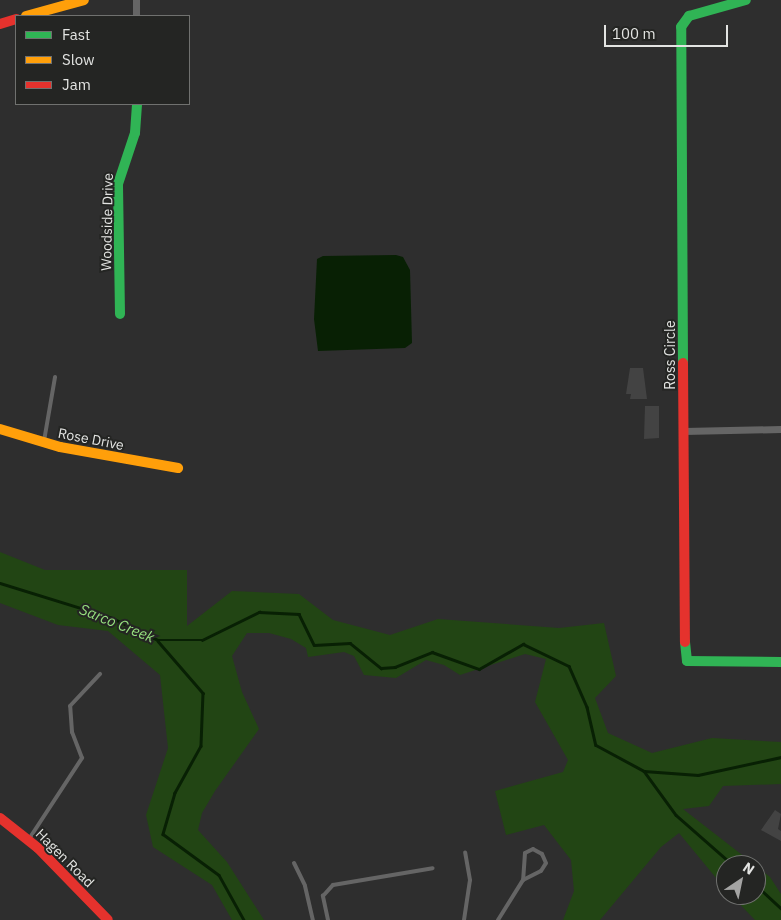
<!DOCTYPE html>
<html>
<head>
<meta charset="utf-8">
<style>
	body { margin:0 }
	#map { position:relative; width:781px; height:920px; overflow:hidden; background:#2e2e2e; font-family:"IBM Plex Sans",sans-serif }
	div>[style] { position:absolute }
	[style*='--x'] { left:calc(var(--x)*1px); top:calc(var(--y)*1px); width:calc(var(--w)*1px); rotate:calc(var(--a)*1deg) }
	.green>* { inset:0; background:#224514 }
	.water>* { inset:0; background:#082004 }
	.stream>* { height:2.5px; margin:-1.25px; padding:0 1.25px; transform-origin:1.25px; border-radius:1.25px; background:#082004 }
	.building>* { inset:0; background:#434343 }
	.lane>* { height:4px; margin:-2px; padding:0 2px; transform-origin:2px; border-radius:2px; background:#656565 }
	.street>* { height:7px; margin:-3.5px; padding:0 3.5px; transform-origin:3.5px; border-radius:3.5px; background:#656565 }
	.fast>* { height:10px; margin:-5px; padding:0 5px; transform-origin:5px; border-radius:5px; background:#30b455 }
	.slow>* { height:10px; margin:-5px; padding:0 5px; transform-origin:5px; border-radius:5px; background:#ff9f0a }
	.jam>* { height:10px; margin:-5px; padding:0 5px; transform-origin:5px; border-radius:5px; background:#e5322d }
	span { translate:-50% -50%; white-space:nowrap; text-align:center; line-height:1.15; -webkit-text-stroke:4px #242523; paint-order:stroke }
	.street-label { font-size:14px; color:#e3e4e2 }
	.water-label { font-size:15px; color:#95df7e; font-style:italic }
	.legend { position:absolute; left:15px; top:15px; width:175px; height:90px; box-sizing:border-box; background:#242523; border:1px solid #70716f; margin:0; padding:6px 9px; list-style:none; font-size:15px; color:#e3e4e2 }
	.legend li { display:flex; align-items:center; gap:10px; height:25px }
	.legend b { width:25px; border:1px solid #70716f }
	.north { position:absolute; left:716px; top:855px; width:50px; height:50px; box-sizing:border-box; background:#242523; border:1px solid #70716f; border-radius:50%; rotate:34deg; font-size:14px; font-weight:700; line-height:20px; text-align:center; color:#e3e4e2 }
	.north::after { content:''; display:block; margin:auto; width:18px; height:22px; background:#a4a4a3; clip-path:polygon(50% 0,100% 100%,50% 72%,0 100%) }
	.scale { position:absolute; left:604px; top:25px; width:124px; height:22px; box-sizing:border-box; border:2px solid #e3e4e2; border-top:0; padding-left:6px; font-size:15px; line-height:18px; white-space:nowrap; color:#e3e4e2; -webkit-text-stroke:4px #242523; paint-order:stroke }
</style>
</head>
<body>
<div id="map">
	<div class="green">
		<div style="clip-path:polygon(0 552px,45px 570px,187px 570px,187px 626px,232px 591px,299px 594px,333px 620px,390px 635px,438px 619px,559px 628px,604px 623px,616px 676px,595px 698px,608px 733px,652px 753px,712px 738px,781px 742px,781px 784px,723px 786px,709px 806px,683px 809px,755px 865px,726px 865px,726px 890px,679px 833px,661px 847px,600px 920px,563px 920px,574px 891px,571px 860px,544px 825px,506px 835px,495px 791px,563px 772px,568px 760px,535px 702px,546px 659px,525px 654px,460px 675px,444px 665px,426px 660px,396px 678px,364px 675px,354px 656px,344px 652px,308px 657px,306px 648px,291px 639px,269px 633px,247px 633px,232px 656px,242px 692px,259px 729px,215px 791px,202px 813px,198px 830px,227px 862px,264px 920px,232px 920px,212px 885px,153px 847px,146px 815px,168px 748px,160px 675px,108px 631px,58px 625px,0 603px)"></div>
		<div style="clip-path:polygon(756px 866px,770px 877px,781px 894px,781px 920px,755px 920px,731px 895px,756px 895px)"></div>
	</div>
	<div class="water">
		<div style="clip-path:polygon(396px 255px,403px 257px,410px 270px,412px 343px,405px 348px,318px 351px,314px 319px,317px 259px,323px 256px)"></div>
	</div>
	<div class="stream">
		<div style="--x:0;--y:583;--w:115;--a:17.2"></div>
		<div style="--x:110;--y:617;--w:53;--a:25.6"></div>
		<div style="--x:158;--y:640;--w:44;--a:0"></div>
		<div style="--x:202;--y:640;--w:64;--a:-26.2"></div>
		<div style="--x:259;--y:612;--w:40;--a:2.9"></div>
		<div style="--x:299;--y:614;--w:34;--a:64"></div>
		<div style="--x:314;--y:645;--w:36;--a:-3"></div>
		<div style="--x:350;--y:643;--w:40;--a:39"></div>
		<div style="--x:381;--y:668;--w:14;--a:-4"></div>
		<div style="--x:395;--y:667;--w:40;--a:-22"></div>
		<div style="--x:432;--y:652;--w:50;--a:19.9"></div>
		<div style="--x:479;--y:669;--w:51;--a:-29.6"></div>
		<div style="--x:523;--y:644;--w:51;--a:25.6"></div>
		<div style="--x:569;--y:666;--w:45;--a:66.3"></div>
		<div style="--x:587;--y:707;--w:39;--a:77"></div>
		<div style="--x:596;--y:745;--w:55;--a:28.4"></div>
		<div style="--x:644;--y:771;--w:54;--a:4.2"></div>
		<div style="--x:698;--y:775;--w:85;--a:-12.2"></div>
		<div style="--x:158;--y:641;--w:69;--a:49.1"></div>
		<div style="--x:203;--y:693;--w:53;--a:92.2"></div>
		<div style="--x:201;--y:746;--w:54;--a:119"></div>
		<div style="--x:175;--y:793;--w:43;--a:106.3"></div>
		<div style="--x:163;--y:834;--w:69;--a:36.2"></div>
		<div style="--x:219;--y:875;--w:51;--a:60.9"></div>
		<div style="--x:644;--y:771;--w:54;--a:54"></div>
		<div style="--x:676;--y:815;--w:76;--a:41.3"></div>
		<div style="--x:756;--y:885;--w:34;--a:43"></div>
	</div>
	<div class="building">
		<div style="clip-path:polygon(630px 368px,643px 368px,647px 399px,630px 399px,631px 394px,626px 394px)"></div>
		<div style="clip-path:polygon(645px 406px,659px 406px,659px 438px,644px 439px)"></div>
		<div style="clip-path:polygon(775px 810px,781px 814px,778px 829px,781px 831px,781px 841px,761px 830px)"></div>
	</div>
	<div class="lane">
		<div style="--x:44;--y:441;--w:65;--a:-80.2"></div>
		<div style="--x:29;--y:839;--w:97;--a:-56.8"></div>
		<div style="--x:82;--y:758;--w:28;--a:-111"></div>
		<div style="--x:72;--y:732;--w:26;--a:-94"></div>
		<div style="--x:70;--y:706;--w:44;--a:-46.8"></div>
		<div style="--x:294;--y:863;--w:25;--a:64"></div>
		<div style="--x:305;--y:886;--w:35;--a:77"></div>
		<div style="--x:328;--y:920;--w:25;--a:-102"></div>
		<div style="--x:323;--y:896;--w:15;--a:-48"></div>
		<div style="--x:333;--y:885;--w:101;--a:-9.6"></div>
		<div style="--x:464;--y:920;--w:40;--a:-81.5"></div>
		<div style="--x:470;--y:880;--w:28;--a:-100"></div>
		<div style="--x:498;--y:920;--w:47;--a:-58"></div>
		<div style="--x:523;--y:880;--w:20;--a:-27"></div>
		<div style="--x:541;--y:871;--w:9;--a:-58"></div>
		<div style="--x:546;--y:863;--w:10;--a:-114"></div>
		<div style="--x:542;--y:854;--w:10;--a:-151"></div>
		<div style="--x:533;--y:849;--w:9;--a:153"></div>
		<div style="--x:525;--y:853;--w:27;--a:94"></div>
	</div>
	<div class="street">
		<div style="--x:136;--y:0;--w:16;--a:90"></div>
		<div style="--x:684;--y:431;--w:97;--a:-1.2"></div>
	</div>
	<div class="fast">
		<div style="--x:120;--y:314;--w:130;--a:-90.9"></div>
		<div style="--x:118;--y:184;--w:54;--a:-71.6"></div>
		<div style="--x:135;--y:133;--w:29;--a:-86"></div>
		<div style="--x:683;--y:363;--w:336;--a:-90.3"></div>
		<div style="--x:681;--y:27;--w:14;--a:-54"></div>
		<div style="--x:689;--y:16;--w:59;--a:-15.7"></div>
		<div style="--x:685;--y:642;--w:19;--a:84"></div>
		<div style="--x:687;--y:661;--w:94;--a:0.6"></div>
	</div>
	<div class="slow">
		<div style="--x:26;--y:16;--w:60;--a:-15.4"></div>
		<div style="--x:0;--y:429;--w:63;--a:16.7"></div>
		<div style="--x:60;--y:447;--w:120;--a:10.1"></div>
	</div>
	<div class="jam">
		<div style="--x:0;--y:24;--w:17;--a:-17"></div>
		<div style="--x:683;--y:363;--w:279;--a:89.6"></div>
		<div style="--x:0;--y:818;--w:48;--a:38.3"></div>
		<div style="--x:38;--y:848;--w:100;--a:45.8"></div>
	</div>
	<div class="street-label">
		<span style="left:107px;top:222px;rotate:-89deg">Woodside Drive</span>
		<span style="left:670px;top:355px;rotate:-90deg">Ross Circle</span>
		<span style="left:91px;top:439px;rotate:11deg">Rose Drive</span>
		<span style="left:65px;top:858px;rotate:45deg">Hagen Road</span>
	</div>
	<div class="water-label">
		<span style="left:117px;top:623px;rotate:22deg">Sarco Creek</span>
	</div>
	<ul class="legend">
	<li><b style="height:6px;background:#30b455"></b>Fast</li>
	<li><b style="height:6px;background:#ff9f0a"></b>Slow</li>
	<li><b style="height:6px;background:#e5322d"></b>Jam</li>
	</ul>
	<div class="north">N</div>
	<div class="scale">100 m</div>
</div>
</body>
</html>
